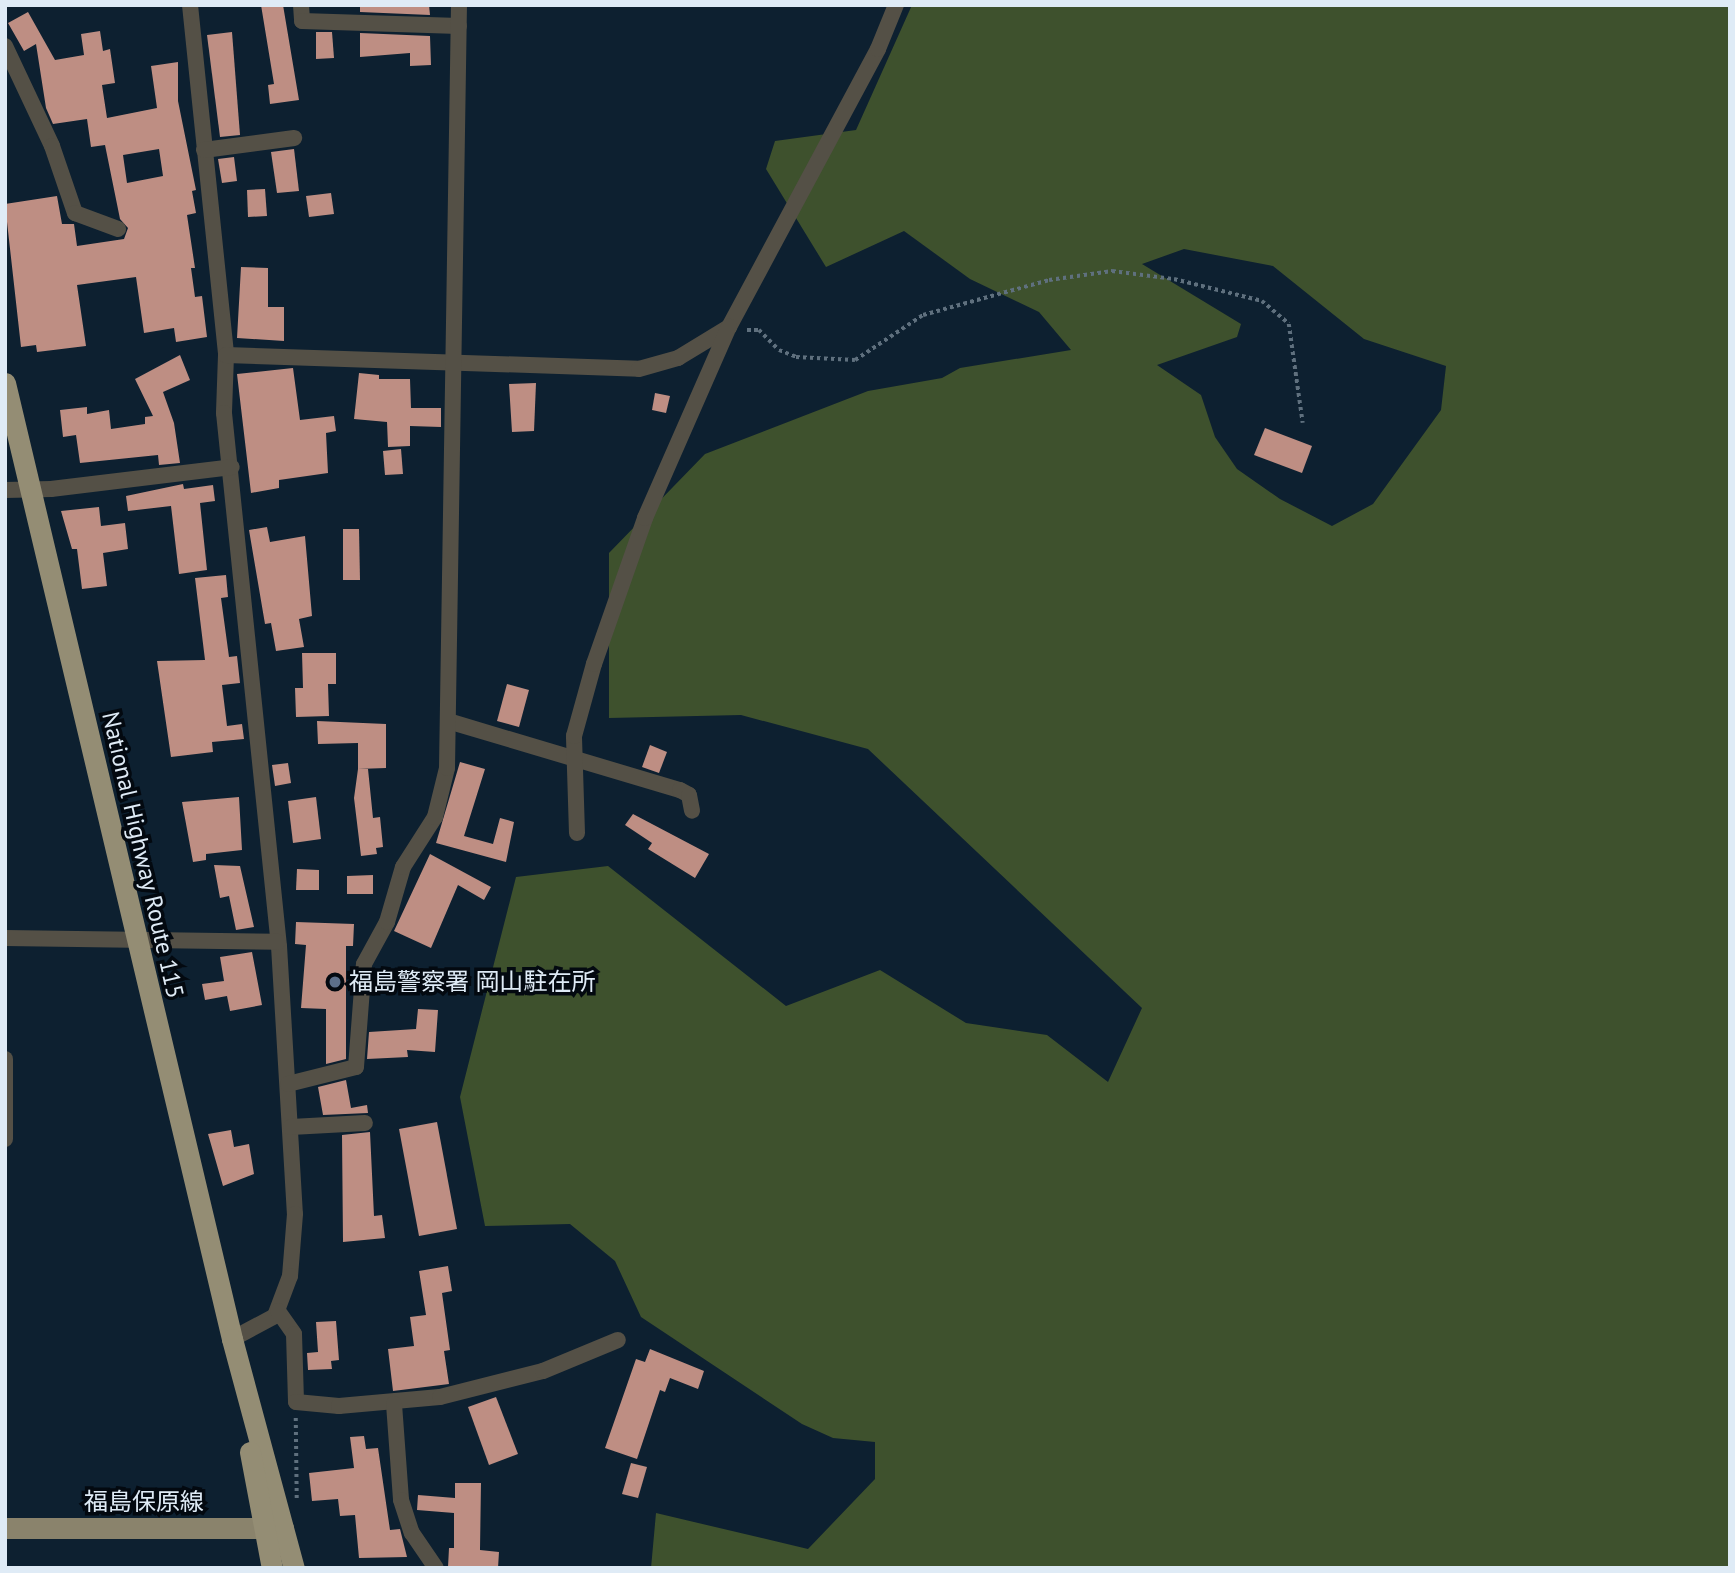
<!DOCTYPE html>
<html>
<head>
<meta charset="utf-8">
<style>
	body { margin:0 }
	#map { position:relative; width:1735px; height:1573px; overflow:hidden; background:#0d2030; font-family:"PT Sans","Noto Sans JP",sans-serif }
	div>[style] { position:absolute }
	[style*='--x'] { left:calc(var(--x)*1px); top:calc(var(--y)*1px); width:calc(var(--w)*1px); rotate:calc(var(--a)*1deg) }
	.forest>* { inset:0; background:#3e512d }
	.building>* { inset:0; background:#be8e83 }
	.path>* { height:3.5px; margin-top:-1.75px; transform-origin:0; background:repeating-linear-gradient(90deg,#5f707e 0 3.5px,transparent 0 7px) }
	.minor>* { height:16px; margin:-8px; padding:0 8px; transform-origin:8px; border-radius:8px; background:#545046 }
	.primary>* { height:21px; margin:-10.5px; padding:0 10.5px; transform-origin:10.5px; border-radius:10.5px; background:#8a836c }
	.trunk>* { height:21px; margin:-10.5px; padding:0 10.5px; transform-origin:10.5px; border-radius:10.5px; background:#948d74 }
	.dots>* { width:19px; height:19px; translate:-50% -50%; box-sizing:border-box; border:4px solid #030910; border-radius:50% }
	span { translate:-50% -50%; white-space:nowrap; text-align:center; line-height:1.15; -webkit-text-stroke:7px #030910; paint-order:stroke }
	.street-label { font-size:24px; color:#dfebf6 }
	.poi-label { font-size:24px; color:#dfebf6 }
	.left { translate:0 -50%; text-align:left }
	.frame { position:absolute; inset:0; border:7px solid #dfebf6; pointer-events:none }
</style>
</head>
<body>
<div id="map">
	<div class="forest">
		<div style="clip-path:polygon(evenodd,912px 5px,1730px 5px,1730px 1568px,651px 1568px,656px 1513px,808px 1549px,875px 1479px,875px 1442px,833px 1438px,802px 1424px,641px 1317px,615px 1261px,570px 1224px,485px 1226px,460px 1097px,516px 877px,608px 866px,786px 1006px,880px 970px,966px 1023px,1047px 1035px,1108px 1082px,1142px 1008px,868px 749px,741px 715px,609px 718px,609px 553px,705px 454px,868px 391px,942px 378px,960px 368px,1071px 350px,1039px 312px,970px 279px,904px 231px,826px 267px,766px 169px,775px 141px,856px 130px,912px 5px,1184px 249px,1273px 266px,1364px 339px,1446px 366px,1441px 410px,1373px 504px,1332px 526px,1280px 499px,1237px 469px,1215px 437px,1201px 395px,1157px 365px,1237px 337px,1241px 324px,1142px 264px,1184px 249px)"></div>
	</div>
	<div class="building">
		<div style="clip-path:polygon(261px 5px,283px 5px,299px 100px,270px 104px,268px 85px,274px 84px)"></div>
		<div style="clip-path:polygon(360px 5px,429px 5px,430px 15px,360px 12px)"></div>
		<div style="clip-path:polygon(evenodd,28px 12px,55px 60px,84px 55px,81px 34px,100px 31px,103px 51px,110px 49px,115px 83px,102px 85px,107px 118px,157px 108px,151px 66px,178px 62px,178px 101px,196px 190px,192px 191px,196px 213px,187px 215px,195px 268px,191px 268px,195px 297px,202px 296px,207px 337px,176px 342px,174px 328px,144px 333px,136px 277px,77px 285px,86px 346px,37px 352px,36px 345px,21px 347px,5px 204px,57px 196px,62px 224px,74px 224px,77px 246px,124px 239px,128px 228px,120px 219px,105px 145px,91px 147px,87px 119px,53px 124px,46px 108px,36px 44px,24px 51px,8px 23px,28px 12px,159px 149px,163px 176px,127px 183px,123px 155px,159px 149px)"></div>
		<div style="clip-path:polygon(232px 32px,240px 135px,220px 137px,207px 35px)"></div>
		<div style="clip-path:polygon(316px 32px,332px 32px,334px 58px,316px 59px)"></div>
		<div style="clip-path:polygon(360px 33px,430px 36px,431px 65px,410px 66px,410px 53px,360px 57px)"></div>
		<div style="clip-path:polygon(294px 149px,299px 191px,277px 193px,271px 152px)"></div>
		<div style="clip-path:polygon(234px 157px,237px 181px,222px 183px,218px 159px)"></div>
		<div style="clip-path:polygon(265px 189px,267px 216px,248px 217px,247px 190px)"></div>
		<div style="clip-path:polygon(331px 193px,334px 214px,309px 217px,306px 196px)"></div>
		<div style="clip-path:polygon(241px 267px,268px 268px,268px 307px,284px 307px,284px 341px,237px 338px)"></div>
		<div style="clip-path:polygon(180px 355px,190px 380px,163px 392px,174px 423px,180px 463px,159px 465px,158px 455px,80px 463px,76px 435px,63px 437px,60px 410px,87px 407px,87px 414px,109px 410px,111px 429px,145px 424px,145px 417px,153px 416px,135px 379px)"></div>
		<div style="clip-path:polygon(293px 368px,300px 420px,334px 416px,336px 431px,326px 433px,328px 473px,279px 480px,279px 488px,251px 493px,237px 374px)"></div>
		<div style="clip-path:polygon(359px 373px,379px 375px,379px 379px,410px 379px,411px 408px,441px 408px,441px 427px,410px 426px,410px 446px,388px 447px,387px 422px,354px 419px)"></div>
		<div style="clip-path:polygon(536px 383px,534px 431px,512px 432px,509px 384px)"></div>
		<div style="clip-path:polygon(655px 393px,670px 396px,666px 413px,652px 410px)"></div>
		<div style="clip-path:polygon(1265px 428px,1312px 446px,1302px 473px,1254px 455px)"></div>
		<div style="clip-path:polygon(401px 449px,403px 474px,385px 475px,383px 451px)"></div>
		<div style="clip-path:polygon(183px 484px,184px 489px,213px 485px,215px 501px,200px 503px,207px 570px,179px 574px,171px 506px,128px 511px,126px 496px)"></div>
		<div style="clip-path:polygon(99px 507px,101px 526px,125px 523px,128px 549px,103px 553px,107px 586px,82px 589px,77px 549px,72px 549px,61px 511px)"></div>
		<div style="clip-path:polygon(267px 527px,270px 542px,305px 536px,312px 616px,299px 619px,304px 647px,276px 651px,271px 623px,265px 624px,249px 530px)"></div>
		<div style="clip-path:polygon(343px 529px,359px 529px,360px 580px,343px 580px)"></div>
		<div style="clip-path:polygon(226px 575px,228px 597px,221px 598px,229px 657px,237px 656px,240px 683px,222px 685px,227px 726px,242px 724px,244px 739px,212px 742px,213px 752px,171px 757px,157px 661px,205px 660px,195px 578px)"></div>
		<div style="clip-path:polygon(302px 653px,336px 653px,336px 684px,328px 684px,329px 716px,296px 717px,295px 688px,303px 688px)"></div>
		<div style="clip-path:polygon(507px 684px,529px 690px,519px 727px,497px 721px)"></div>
		<div style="clip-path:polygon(317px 721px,386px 724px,386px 768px,358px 769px,358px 743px,318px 744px)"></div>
		<div style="clip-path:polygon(650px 745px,667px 752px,659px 773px,642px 767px)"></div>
		<div style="clip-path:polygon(460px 762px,485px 769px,464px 836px,493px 844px,500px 818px,514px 822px,506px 862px,436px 843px)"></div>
		<div style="clip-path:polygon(288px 763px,291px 783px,275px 786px,272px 765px)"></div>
		<div style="clip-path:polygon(358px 769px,368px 769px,373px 818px,380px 817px,383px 847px,376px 848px,377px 854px,361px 856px,354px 798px)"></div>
		<div style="clip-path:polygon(239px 797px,242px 850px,206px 854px,206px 860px,193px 862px,182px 802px)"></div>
		<div style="clip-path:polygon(316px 797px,321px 839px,293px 843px,288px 801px)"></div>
		<div style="clip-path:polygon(633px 814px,709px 854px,695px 878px,648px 849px,652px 843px,625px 825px)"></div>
		<div style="clip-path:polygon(430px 854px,491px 887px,484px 900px,458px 885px,431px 948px,394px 931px)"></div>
		<div style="clip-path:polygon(214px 865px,240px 866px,254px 927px,236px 930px,229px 896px,220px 898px)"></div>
		<div style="clip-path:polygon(297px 869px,319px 870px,319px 890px,296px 890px)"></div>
		<div style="clip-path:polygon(373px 875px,373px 894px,347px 894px,347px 876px)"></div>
		<div style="clip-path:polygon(296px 922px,354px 924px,353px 946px,346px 946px,346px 1059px,326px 1064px,326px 1009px,301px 1008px,306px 945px,295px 944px)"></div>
		<div style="clip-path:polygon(252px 952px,262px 1005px,230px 1011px,227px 996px,205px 1000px,202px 984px,224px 981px,220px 957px)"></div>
		<div style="clip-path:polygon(418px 1009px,438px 1010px,435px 1052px,407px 1050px,408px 1057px,367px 1059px,369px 1032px,416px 1029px)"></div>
		<div style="clip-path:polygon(346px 1080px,351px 1108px,367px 1105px,368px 1113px,323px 1115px,318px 1087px)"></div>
		<div style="clip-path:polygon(437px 1122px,457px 1229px,419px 1236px,399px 1129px)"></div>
		<div style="clip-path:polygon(231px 1130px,234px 1147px,249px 1144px,254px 1174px,223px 1186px,208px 1134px)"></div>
		<div style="clip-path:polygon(370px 1132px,374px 1216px,382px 1215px,385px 1238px,343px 1242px,342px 1135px)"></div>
		<div style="clip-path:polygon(448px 1266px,452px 1291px,442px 1293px,450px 1350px,444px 1351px,449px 1384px,393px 1391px,388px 1349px,414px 1346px,410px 1317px,426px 1315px,419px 1271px)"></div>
		<div style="clip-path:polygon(336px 1321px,339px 1360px,331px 1361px,332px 1369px,308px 1370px,307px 1353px,318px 1352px,316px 1322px)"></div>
		<div style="clip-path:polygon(650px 1349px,704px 1371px,698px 1389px,670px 1378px,665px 1392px,660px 1390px,637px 1459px,605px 1448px,636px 1359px,645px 1362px)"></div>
		<div style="clip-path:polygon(496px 1397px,518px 1454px,489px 1465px,468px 1407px)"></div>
		<div style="clip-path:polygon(364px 1436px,366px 1449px,378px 1448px,390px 1530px,400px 1529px,407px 1557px,359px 1558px,355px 1515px,340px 1516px,338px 1499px,312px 1501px,309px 1473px,354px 1468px,350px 1437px)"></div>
		<div style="clip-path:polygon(631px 1463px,647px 1467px,638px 1498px,622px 1494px)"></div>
		<div style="clip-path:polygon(455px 1483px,481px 1483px,480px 1550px,499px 1552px,498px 1568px,448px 1567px,449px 1548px,454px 1548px,454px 1513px,417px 1510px,418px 1495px,455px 1498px)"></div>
	</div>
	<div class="path">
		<div style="--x:747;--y:330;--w:12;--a:0"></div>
		<div style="--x:759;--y:330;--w:28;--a:45"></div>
		<div style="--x:779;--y:350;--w:18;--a:22"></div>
		<div style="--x:796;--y:357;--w:59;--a:2.9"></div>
		<div style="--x:855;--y:360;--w:82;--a:-33.5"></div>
		<div style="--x:923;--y:315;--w:131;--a:-15.5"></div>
		<div style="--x:1049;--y:280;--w:64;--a:-8.1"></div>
		<div style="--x:1112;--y:271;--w:63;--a:7.4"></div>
		<div style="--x:1174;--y:279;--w:91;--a:14"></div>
		<div style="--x:1262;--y:301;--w:35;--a:40"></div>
		<div style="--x:1289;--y:324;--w:100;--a:82"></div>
		<div style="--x:296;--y:1418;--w:84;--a:89.3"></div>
	</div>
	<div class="minor">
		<div style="--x:190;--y:5;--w:352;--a:84.1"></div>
		<div style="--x:226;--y:355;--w:58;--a:92"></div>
		<div style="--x:224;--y:413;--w:536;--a:84.11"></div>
		<div style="--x:279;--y:946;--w:268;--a:86.6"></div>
		<div style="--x:295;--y:1214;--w:62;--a:94.6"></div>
		<div style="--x:290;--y:1276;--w:43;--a:110.6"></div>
		<div style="--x:275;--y:1316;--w:49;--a:151.9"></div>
		<div style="--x:301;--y:5;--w:16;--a:86"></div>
		<div style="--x:302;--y:21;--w:157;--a:1.8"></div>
		<div style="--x:5;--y:46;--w:110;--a:64.8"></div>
		<div style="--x:52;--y:146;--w:71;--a:71.1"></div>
		<div style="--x:75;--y:213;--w:46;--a:20.4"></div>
		<div style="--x:204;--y:150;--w:91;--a:-7.6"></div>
		<div style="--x:226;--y:355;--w:413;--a:1.9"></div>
		<div style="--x:639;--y:369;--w:41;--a:-15.8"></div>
		<div style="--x:678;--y:358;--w:60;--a:-31.3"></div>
		<div style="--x:729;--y:327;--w:315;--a:-61.8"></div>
		<div style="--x:878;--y:49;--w:48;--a:-67.8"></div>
		<div style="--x:5;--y:490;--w:46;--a:-1.2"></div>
		<div style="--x:51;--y:489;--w:182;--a:-6.9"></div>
		<div style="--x:448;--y:721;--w:242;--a:16.6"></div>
		<div style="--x:680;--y:790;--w:10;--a:29"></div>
		<div style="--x:689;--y:795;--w:16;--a:79"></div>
		<div style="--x:577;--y:833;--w:97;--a:-91.8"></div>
		<div style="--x:574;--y:736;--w:75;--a:-74.5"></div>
		<div style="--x:594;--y:664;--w:155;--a:-70.7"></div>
		<div style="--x:645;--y:518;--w:209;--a:-66.3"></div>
		<div style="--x:5;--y:938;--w:273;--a:0.8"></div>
		<div style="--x:5;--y:1059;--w:80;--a:90"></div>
		<div style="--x:288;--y:1084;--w:70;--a:-14"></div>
		<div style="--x:356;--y:1067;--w:103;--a:-85.6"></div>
		<div style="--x:364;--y:964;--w:48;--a:-61.3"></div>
		<div style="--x:387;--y:922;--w:57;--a:-73.8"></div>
		<div style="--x:403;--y:867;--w:59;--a:-57.4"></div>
		<div style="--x:435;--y:817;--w:50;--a:-76.2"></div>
		<div style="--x:447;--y:768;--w:763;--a:-89.1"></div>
		<div style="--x:291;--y:1127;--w:74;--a:-3.1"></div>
		<div style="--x:278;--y:1311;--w:28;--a:55"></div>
		<div style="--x:294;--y:1334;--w:68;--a:88.3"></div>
		<div style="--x:296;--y:1402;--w:43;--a:5.3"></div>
		<div style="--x:339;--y:1406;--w:101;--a:-5.1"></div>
		<div style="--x:440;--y:1397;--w:106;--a:-14.2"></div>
		<div style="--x:543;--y:1371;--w:81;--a:-22.5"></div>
		<div style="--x:394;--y:1404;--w:96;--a:85.8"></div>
		<div style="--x:401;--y:1500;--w:35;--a:72"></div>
		<div style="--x:412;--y:1533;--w:42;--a:55.6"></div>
	</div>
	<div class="primary">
		<div style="--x:5;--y:1528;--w:278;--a:0"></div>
	</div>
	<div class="trunk">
		<div style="--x:5;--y:383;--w:983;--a:76.64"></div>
		<div style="--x:232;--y:1339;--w:237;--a:74.9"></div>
		<div style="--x:250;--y:1452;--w:118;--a:79.3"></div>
	</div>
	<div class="dots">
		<div style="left:335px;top:982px;background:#5c6f8a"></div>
	</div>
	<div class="street-label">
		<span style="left:143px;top:855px;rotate:77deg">National Highway Route 115</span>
		<span style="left:144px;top:1502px">福島保原線</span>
	</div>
	<div class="poi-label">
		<span class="left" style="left:349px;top:982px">福島警察署 岡山駐在所</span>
	</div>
	<div class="frame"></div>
</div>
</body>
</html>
